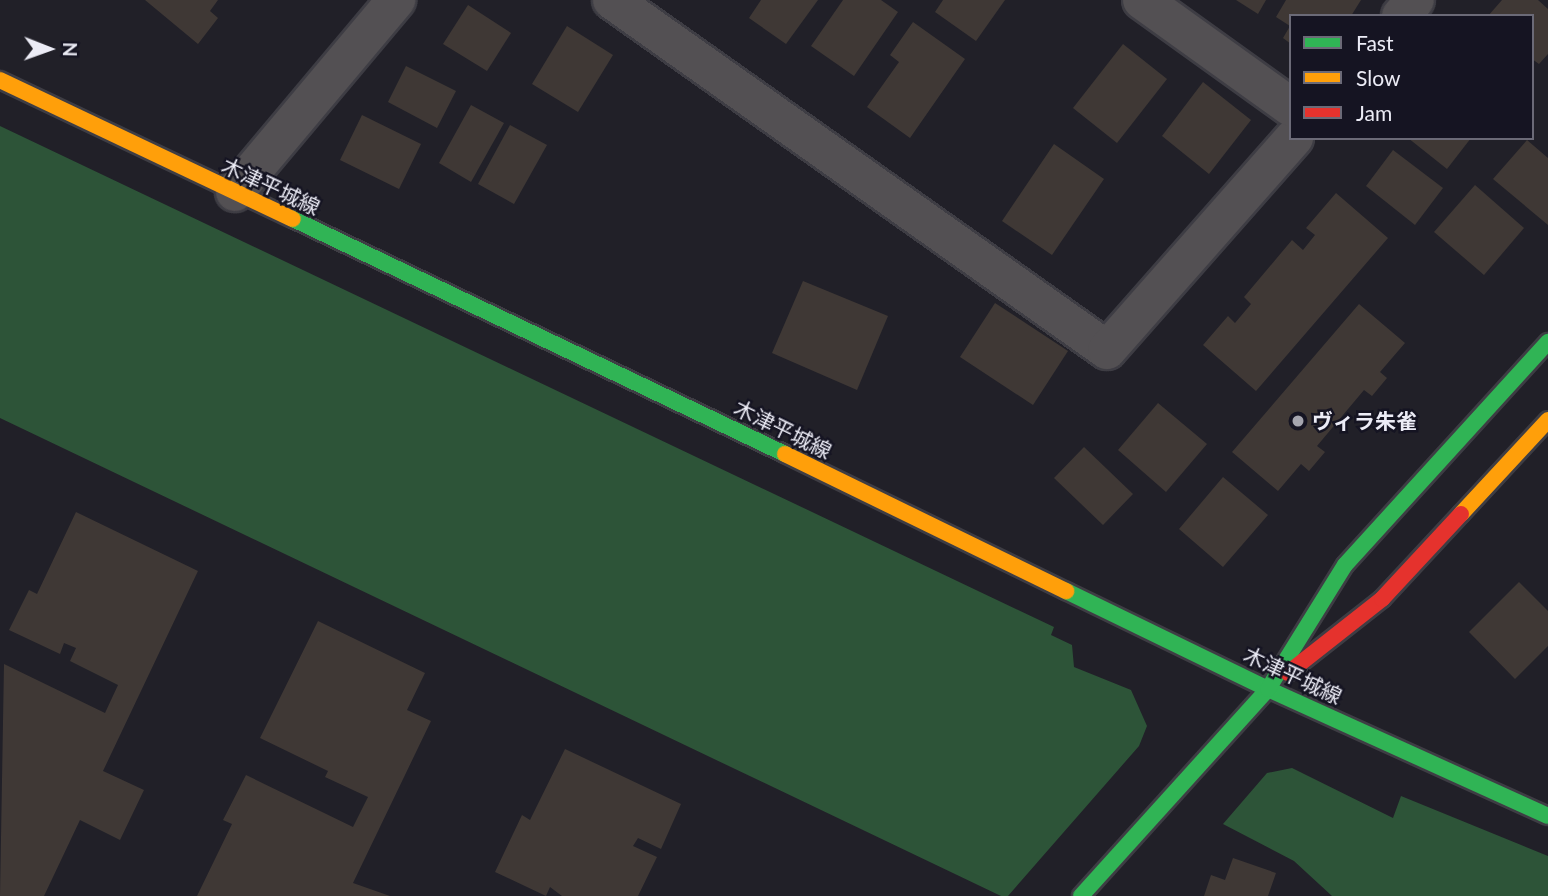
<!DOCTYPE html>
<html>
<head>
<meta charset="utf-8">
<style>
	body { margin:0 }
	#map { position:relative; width:1548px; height:896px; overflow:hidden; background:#212028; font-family:Lato,"Noto Sans JP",sans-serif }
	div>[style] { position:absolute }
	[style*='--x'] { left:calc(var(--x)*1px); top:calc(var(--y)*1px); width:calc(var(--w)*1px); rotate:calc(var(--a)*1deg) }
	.forest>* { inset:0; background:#2d5438 }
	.building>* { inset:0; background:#3f3835 }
	.roads { filter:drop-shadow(2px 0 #3e3d44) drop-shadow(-2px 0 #3e3d44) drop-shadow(0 2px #3e3d44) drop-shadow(0 -2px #3e3d44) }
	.street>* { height:38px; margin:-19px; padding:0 19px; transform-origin:19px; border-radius:19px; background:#535053 }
	.fast>* { height:16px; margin:-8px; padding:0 8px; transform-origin:8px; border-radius:8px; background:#30b455 }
	.slow>* { height:16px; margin:-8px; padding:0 8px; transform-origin:8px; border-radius:8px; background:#ff9f0a }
	.jam>* { height:16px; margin:-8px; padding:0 8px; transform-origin:8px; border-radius:8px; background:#e5322d }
	.dots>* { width:19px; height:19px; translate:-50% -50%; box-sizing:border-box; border:4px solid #151422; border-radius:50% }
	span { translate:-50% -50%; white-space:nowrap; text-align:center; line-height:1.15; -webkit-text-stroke:5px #151422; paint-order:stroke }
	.street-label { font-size:21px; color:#ececf6 }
	.poi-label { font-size:21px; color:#ececf6; font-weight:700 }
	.left { translate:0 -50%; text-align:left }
	.legend { position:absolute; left:1289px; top:14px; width:245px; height:126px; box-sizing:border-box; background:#151422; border:2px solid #6b6a77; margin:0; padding:9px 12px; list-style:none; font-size:21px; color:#ececf6 }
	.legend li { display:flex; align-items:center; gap:14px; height:35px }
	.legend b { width:35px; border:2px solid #6b6a77 }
	.north { position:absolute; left:14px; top:14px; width:70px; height:70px; -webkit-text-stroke:5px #151422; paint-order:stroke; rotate:91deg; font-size:19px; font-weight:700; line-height:28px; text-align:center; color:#ececf6 }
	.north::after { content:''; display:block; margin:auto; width:24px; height:32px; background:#ececf6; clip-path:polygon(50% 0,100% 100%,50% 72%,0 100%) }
</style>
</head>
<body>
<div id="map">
	<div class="forest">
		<div style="clip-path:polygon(0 126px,1054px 627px,1051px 635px,1072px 645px,1074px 667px,1131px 690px,1147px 726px,1139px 746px,1008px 896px,1001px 896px,0 418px)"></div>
		<div style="clip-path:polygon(1292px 768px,1393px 818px,1401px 796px,1548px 856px,1548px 896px,1332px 896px,1294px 861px,1223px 824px,1267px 773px)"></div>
	</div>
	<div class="building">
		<div style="clip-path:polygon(145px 0,218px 0,210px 11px,218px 18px,198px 44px)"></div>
		<div style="clip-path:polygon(761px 0,818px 0,786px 44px,749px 18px)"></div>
		<div style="clip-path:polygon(843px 0,881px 0,898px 12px,854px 76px,811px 46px)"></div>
		<div style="clip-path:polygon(943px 0,1005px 0,976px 41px,935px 12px)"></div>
		<div style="clip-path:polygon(1236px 0,1266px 0,1258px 14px)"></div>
		<div style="clip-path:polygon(1286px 0,1361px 0,1351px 16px,1291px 16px,1291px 44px,1283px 38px,1290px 26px,1276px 17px)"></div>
		<div style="clip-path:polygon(1502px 0,1538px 0,1548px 9px,1548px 54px,1539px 64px,1532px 59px,1532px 16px,1488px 16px)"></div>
		<div style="clip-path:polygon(468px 5px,511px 33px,487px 71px,443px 44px)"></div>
		<div style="clip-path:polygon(913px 22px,965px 59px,910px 138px,867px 107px,899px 62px,890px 55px)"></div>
		<div style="clip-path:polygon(567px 26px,613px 55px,578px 112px,532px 84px)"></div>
		<div style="clip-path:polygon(1123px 44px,1167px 79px,1117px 143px,1073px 108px)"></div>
		<div style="clip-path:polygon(406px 66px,456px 91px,437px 128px,388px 102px)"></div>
		<div style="clip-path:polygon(1203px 82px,1251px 120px,1209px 174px,1162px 136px)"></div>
		<div style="clip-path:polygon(471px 105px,504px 123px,471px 182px,439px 163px)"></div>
		<div style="clip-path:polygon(362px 115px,421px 144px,399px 189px,340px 160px)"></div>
		<div style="clip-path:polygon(510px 125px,547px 145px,514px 204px,478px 184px)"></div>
		<div style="clip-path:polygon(1408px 138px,1471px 138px,1447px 169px)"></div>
		<div style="clip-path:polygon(1527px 140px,1548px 158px,1548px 225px,1493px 179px)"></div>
		<div style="clip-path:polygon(1054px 144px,1104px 179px,1052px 255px,1002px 221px)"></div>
		<div style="clip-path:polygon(1393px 150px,1443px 188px,1415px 225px,1366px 186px)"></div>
		<div style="clip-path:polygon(1475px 185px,1524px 228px,1484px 275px,1434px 232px)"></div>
		<div style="clip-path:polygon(1336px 193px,1388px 238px,1256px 391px,1203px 345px,1228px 316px,1235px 323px,1251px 304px,1244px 297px,1292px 240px,1303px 250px,1315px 235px,1306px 228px)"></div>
		<div style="clip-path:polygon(803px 281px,888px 316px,857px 390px,772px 353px)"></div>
		<div style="clip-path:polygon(995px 303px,1068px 351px,1033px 405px,960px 357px)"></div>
		<div style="clip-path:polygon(1359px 304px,1405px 343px,1380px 372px,1387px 378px,1372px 396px,1364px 390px,1317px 446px,1325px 452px,1309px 471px,1301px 464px,1278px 491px,1232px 452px)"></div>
		<div style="clip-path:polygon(1158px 403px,1207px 444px,1166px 492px,1118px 450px)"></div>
		<div style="clip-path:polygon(1084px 447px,1133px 494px,1103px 525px,1054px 478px)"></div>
		<div style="clip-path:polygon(1223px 477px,1268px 515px,1223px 567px,1179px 529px)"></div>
		<div style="clip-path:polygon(76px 512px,198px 571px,103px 771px,144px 790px,120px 840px,80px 820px,44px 896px,0 896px,4px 664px,105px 713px,118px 685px,70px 661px,76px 648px,64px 643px,60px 654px,9px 630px,29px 590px,37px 594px)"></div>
		<div style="clip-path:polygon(1519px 582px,1548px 611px,1548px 646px,1515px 679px,1469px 632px)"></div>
		<div style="clip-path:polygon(318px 621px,425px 673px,407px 710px,431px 721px,353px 883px,390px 896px,197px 896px,232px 824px,223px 820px,246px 775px,353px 827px,368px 797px,325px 777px,328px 771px,260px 738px)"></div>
		<div style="clip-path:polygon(565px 749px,681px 804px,661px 849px,638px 838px,633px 846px,657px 857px,638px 896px,562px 896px,550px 887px,546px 896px,495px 872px,522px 815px,530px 820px)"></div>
		<div style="clip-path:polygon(1233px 858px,1276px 873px,1268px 896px,1204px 896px,1211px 875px,1225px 880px)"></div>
	</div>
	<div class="roads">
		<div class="street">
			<div style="--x:612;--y:0;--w:606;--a:35.26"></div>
			<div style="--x:1107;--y:350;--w:283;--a:-48.6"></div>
			<div style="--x:1142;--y:0;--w:183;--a:35.7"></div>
			<div style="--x:1401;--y:16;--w:21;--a:-49"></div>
			<div style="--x:235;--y:192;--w:251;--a:-50"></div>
		</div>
		<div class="fast">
			<div style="--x:293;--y:219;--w:545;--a:25.53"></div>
			<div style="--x:1066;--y:591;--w:225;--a:25.9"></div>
			<div style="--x:1268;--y:689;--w:307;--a:24.4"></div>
			<div style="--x:1081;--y:896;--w:279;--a:-47.9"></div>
			<div style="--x:1268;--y:689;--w:146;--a:-58.2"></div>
			<div style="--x:1345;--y:565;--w:302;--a:-47.7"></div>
		</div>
		<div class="slow">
			<div style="--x:0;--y:80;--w:324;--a:25.4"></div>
			<div style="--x:785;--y:454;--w:313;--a:26"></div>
			<div style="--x:1461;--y:514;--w:128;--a:-47.2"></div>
		</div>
		<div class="jam">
			<div style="--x:1288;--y:673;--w:120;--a:-38.2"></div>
			<div style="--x:1382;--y:599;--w:116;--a:-47.1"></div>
		</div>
	</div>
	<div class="dots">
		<div style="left:1298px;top:421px;background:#a5a5ae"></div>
	</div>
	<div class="street-label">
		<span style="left:271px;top:186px;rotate:25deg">木津平城線</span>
		<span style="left:783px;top:429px;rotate:26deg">木津平城線</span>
		<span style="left:1293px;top:675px;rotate:25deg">木津平城線</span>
	</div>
	<div class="poi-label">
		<span class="left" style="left:1312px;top:421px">ヴィラ朱雀</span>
	</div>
	<ul class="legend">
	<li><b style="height:9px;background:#30b455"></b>Fast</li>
	<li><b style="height:9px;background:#ff9f0a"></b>Slow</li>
	<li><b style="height:9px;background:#e5322d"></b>Jam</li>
	</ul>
	<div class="north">N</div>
</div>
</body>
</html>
